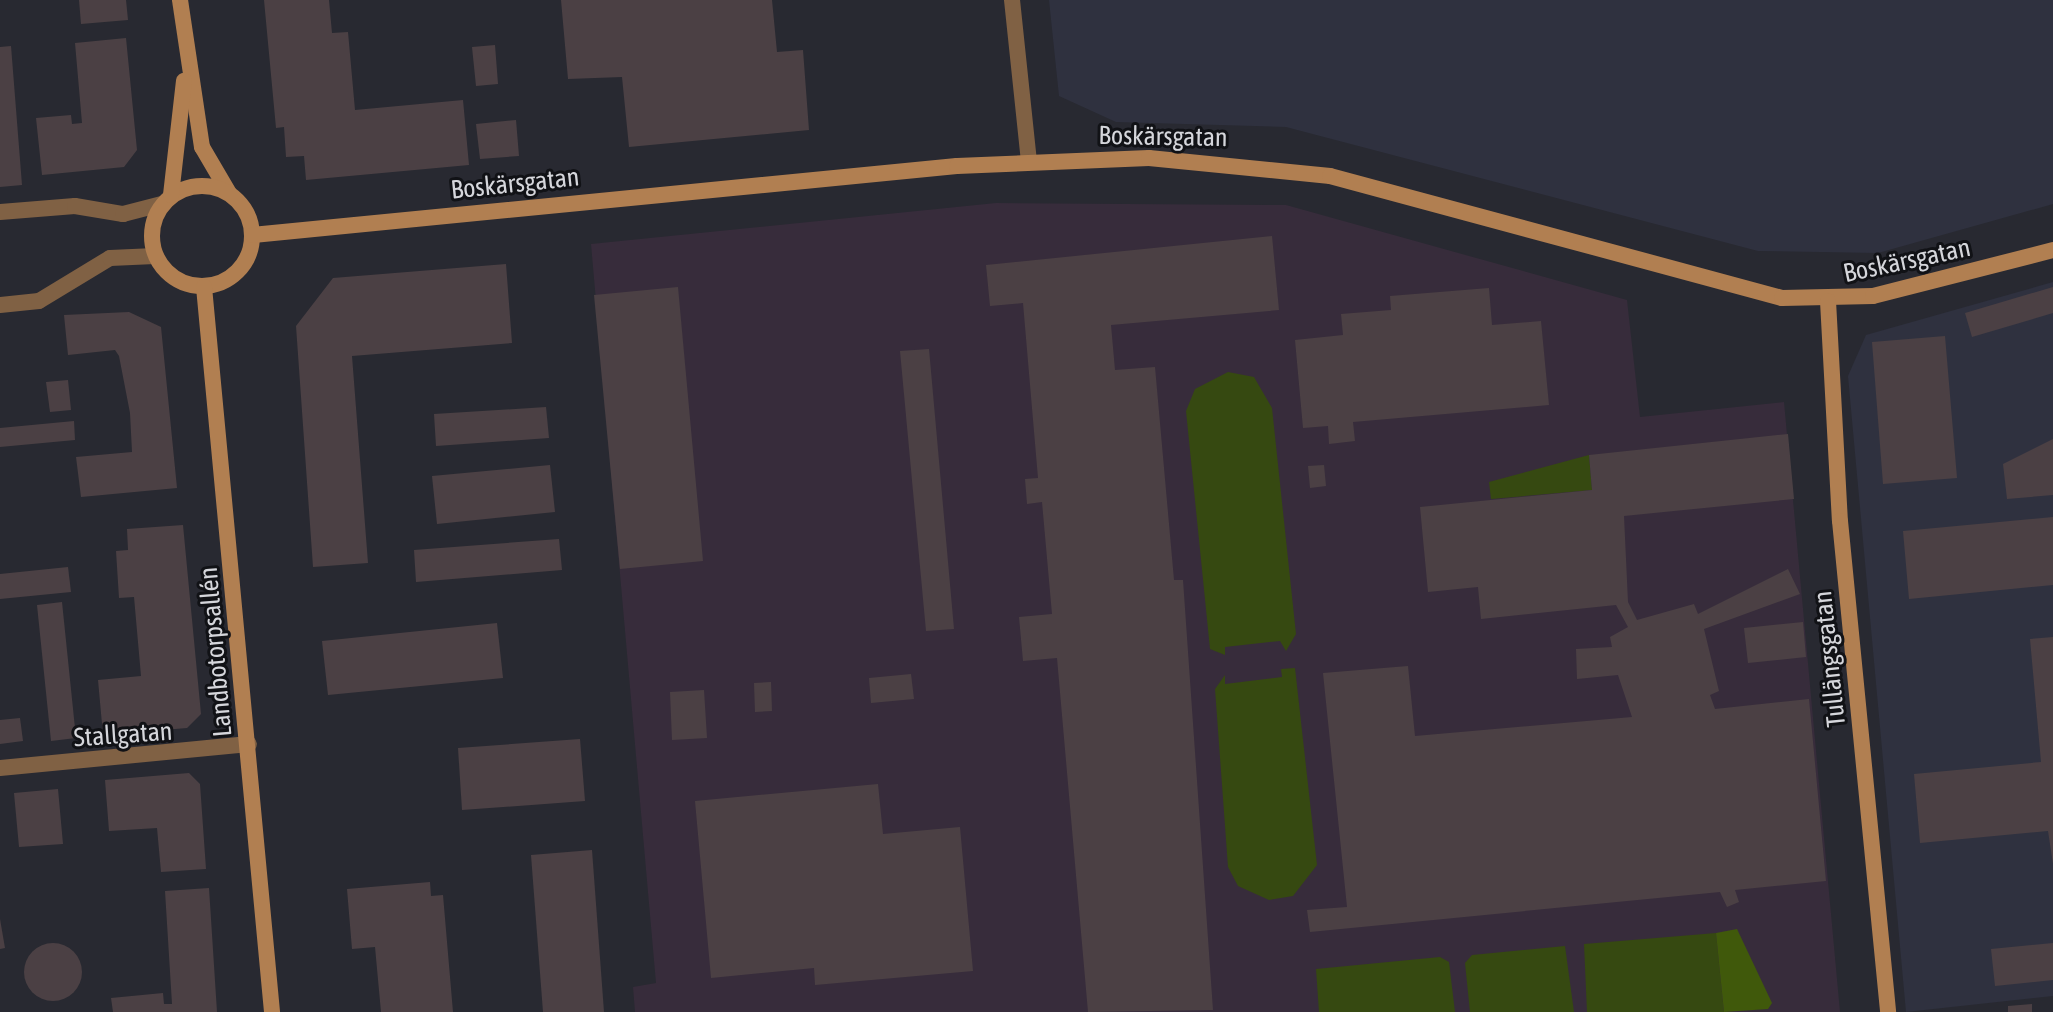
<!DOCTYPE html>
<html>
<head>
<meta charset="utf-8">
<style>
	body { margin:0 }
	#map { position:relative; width:2053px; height:1012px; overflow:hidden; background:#282931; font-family:"Asap Condensed",sans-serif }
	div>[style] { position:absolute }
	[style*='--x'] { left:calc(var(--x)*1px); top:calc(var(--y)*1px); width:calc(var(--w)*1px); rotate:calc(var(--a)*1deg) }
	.built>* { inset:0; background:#2f313f }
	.education>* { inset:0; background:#372c3b }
	.green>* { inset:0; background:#364911 }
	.forest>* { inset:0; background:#40590b }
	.building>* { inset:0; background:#4b4044 }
	.round { border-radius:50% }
	.street>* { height:16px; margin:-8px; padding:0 8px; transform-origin:8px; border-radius:8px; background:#806144 }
	.secondary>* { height:16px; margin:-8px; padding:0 8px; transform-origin:8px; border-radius:8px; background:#b17f51 }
	.secondary>.ring { margin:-8px; padding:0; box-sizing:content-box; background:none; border:16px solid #b17f51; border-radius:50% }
	span { translate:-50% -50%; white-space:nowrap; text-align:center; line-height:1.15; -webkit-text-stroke:6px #111216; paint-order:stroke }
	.street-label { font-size:26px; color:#d5d6db }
</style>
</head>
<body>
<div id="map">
	<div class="built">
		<div style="clip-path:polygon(1049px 0,2053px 0,2053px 204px,1878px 253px,1758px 251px,1286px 127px,1116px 122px,1059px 96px)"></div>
		<div style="clip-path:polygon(2053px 282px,2053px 996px,1906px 1012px,1848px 376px,1866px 335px)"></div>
	</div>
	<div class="education">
		<div style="clip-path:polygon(996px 203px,1286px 205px,1627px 300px,1640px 417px,1784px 402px,1840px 1012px,635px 1012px,633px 987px,656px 983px,591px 244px)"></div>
	</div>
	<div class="green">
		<div style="clip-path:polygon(1228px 372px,1254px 377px,1272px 408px,1296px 634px,1286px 651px,1280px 641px,1225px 647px,1225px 655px,1210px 649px,1186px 411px,1195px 389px)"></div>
		<div style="clip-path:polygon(1589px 455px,1592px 490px,1491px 499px,1489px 482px)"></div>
		<div style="clip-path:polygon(1295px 668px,1317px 865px,1293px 896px,1269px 900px,1238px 886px,1228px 867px,1215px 689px,1225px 675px,1225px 684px,1282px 677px,1281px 669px)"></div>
		<div style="clip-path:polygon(1716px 933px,1724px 1012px,1587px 1012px,1584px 944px)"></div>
		<div style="clip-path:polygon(1565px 946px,1574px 1012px,1470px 1012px,1465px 963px,1472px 955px)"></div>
		<div style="clip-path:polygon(1440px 957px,1449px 962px,1455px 1012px,1319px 1012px,1316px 969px)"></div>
	</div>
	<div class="forest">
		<div style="clip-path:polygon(1737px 929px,1772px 1003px,1768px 1009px,1724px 1012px,1716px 933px)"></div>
	</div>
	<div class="building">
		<div style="clip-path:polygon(79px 0,126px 0,128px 20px,81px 24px)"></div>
		<div style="clip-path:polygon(264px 0,329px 0,332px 33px,348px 32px,355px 110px,463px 100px,469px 165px,306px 180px,304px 156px,286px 157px,284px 127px,276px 128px)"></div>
		<div style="clip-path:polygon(561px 0,772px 0,777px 52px,803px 50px,809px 130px,629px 147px,622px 77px,568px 79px)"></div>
		<div style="clip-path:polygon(126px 38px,137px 150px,124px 167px,42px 175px,36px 118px,71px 115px,72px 124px,82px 123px,75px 43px)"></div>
		<div style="clip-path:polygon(495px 45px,498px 84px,476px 86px,472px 47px)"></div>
		<div style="clip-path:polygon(11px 46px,22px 185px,0 187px,0 47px)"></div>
		<div style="clip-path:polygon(516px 120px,519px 156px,480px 159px,476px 124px)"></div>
		<div style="clip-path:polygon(1272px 236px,1279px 310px,1111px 325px,1115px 370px,1155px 367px,1174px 580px,1183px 580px,1213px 1010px,1088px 1012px,1057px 658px,1023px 661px,1019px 617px,1052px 614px,1042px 502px,1027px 504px,1025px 479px,1038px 478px,1023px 303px,990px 306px,986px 265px)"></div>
		<div style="clip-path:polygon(506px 264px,512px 343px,352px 356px,368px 563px,313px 567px,296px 326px,333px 278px)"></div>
		<div style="clip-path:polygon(678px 287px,703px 561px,620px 569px,594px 295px)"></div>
		<div style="clip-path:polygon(2053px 287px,2053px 313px,1972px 337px,1965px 313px)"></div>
		<div style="clip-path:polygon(1489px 288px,1492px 325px,1541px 321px,1549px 405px,1353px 422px,1355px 441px,1329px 444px,1328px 426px,1303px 428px,1295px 340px,1343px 335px,1341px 314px,1391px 310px,1390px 296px)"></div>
		<div style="clip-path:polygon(129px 312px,161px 327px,177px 488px,81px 497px,76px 457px,132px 452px,130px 413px,119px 356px,115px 350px,68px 355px,64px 315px)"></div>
		<div style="clip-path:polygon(1945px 336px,1957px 478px,1883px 484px,1872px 342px)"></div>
		<div style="clip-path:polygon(929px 349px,954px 629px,926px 631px,900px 351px)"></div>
		<div style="clip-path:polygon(68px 380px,71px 410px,50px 412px,46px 382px)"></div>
		<div style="clip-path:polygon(546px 407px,549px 438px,436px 446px,434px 414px)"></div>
		<div style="clip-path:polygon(74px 421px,75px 440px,0 447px,0 428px)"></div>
		<div style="clip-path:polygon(1788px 434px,1794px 499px,1624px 516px,1628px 602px,1637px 620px,1694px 604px,1698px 614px,1788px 569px,1800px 594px,1704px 629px,1719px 691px,1710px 695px,1715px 709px,1809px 699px,1826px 881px,1735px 890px,1739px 902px,1727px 907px,1720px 892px,1310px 932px,1307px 910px,1347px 907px,1323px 673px,1408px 666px,1415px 736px,1632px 717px,1618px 675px,1577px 679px,1576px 649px,1612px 647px,1610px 637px,1628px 627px,1616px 605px,1481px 619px,1478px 587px,1428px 592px,1420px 507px,1592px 490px,1589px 455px)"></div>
		<div style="clip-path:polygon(2053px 439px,2053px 495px,2007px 499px,2003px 464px)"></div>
		<div style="clip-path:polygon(550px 465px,555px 512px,437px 524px,432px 476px)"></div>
		<div style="clip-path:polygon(1324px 465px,1326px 486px,1310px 488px,1308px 466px)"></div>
		<div style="clip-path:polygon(2053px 517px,2053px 585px,1909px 599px,1903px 531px)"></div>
		<div style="clip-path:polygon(183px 525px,201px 714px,187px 728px,103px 735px,98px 680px,141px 676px,134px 597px,119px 598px,116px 551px,128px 550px,127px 529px)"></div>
		<div style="clip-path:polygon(559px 539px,562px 570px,416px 582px,414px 550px)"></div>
		<div style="clip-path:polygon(68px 567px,71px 592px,0 599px,0 574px)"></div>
		<div style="clip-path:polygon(62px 602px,76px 738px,51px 741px,37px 605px)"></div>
		<div style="clip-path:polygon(1803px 622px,1806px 657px,1748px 663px,1744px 628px)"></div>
		<div style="clip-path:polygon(497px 623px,503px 678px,328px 695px,322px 641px)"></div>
		<div style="clip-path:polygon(2053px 637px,2053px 864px,2048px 831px,1920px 843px,1914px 774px,2041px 762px,2030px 639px)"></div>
		<div style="clip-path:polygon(911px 674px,914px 699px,871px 703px,869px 678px)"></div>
		<div style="clip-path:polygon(771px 682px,772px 711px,755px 712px,754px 683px)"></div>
		<div style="clip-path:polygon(704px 690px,707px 738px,672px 740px,670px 692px)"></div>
		<div style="clip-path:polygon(20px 718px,23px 741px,0 744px,0 720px)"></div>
		<div style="clip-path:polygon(580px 739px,585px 801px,462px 810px,458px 748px)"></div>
		<div style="clip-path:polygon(189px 773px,200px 784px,206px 869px,161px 872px,157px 828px,109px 831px,105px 780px)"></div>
		<div style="clip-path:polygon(878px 784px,883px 834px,960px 827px,973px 971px,815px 985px,814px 968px,711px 978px,695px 801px)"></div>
		<div style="clip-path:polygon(58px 789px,63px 844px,19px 847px,14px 793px)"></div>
		<div style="clip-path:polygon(592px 850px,604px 1012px,543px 1012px,531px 855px)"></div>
		<div style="clip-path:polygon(430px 882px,431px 896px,443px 895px,453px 1012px,381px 1012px,375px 947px,352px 949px,347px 889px)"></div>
		<div style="clip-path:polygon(209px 888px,217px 1012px,113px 1012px,111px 998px,163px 993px,164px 1004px,172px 1004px,165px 891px)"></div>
		<div style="clip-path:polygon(0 919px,5px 948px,0 949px)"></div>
		<div style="clip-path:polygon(2053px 943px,2053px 980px,1995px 986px,1991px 949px)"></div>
		<div class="round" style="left:24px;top:943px;width:58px;height:58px"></div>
		<div style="clip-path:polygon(2032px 1004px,2032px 1012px,2008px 1012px,2008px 1006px)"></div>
	</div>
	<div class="street">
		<div style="--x:1012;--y:0;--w:163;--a:84"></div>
		<div style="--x:0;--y:212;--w:75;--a:-4.6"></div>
		<div style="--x:75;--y:206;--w:49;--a:9.5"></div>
		<div style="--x:123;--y:214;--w:40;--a:-14.4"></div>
		<div style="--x:0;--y:305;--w:39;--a:-6"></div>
		<div style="--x:39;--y:301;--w:83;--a:-31.2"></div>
		<div style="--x:110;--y:258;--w:45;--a:-2.5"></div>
		<div style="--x:0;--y:768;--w:250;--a:-5.5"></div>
	</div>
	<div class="secondary">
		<div style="--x:180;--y:0;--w:149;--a:81.5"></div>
		<div style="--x:202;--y:147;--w:53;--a:59.6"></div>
		<div class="ring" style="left:152px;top:186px;width:84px;height:84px"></div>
		<div style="--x:171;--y:195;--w:115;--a:-83.5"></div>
		<div style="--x:253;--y:235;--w:707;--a:-5.6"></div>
		<div style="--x:957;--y:166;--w:192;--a:-2.4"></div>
		<div style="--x:1149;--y:158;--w:182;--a:5.7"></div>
		<div style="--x:1330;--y:176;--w:468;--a:15.1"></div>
		<div style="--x:1782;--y:298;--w:91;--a:-1.3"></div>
		<div style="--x:1873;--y:296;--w:186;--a:-14.3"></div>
		<div style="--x:204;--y:287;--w:728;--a:84.64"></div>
		<div style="--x:1828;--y:301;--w:220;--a:86.9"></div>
		<div style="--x:1840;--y:521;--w:493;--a:84.4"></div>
	</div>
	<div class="street-label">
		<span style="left:1163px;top:137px;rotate:1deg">Boskärsgatan</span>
		<span style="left:515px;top:184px;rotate:-6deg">Boskärsgatan</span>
		<span style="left:1907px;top:261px;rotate:-12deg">Boskärsgatan</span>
		<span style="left:216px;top:652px;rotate:-95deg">Landbotorpsallén</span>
		<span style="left:1830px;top:659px;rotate:-96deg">Tullängsgatan</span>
		<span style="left:123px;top:735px;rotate:-4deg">Stallgatan</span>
	</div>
</div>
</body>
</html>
